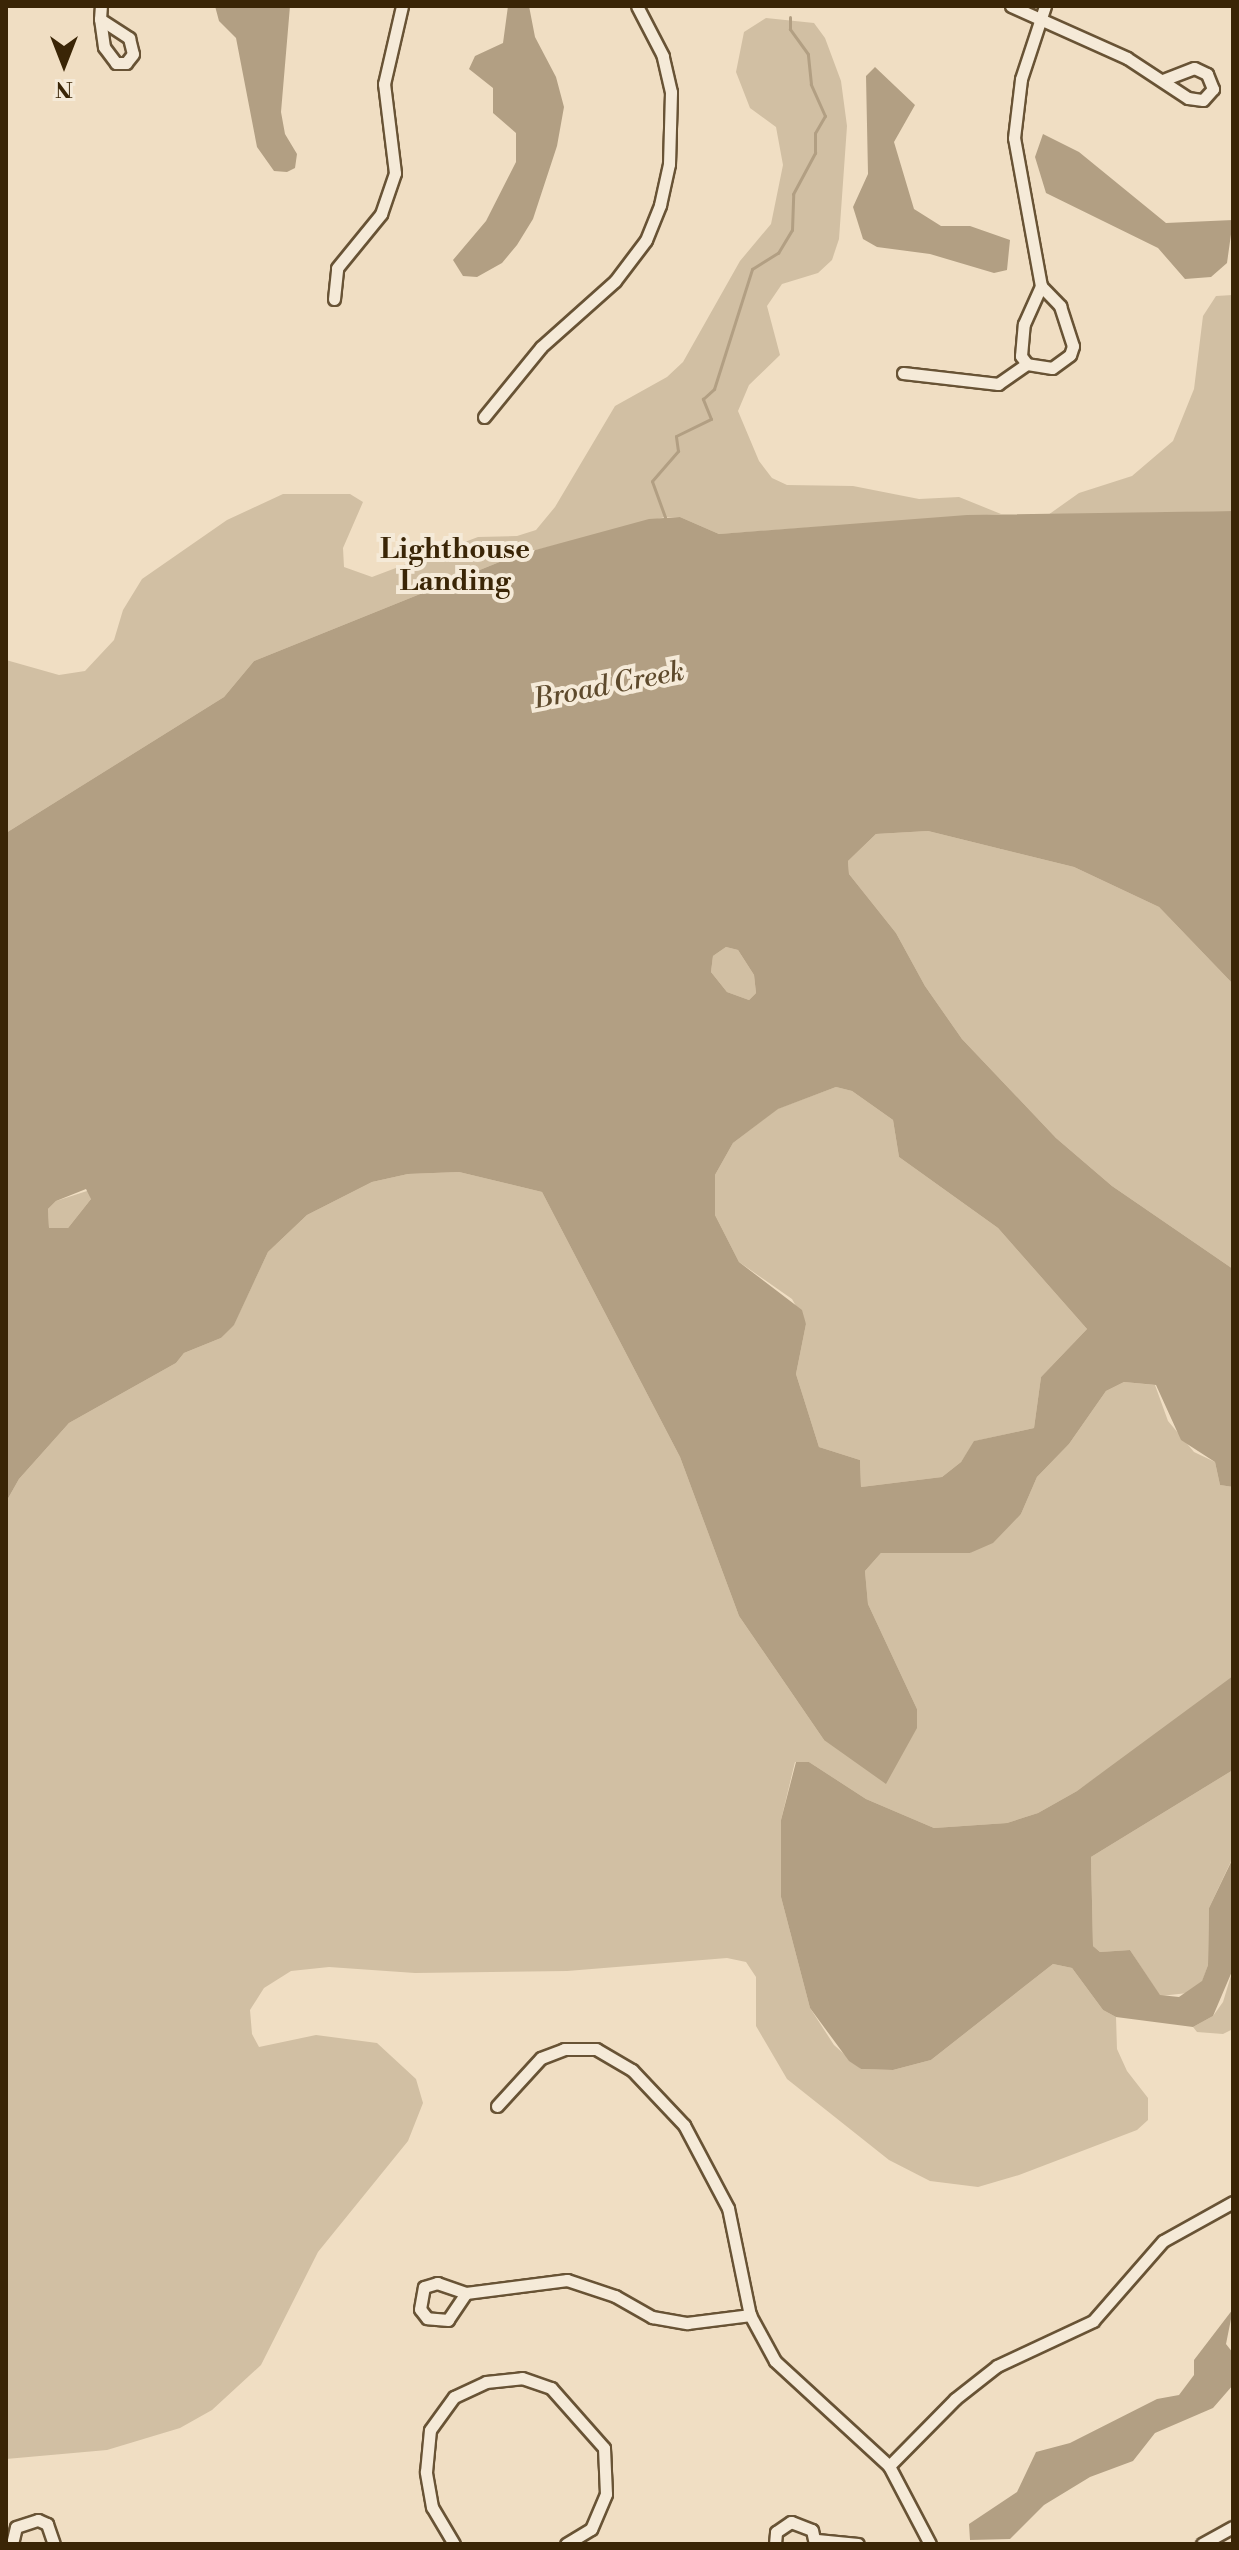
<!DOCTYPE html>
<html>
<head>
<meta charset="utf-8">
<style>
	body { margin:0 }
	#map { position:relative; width:1239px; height:2550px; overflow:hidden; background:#f0dec3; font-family:"Libre Bodoni",serif }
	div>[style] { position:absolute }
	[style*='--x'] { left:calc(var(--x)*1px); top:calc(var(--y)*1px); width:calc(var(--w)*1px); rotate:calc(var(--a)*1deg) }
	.green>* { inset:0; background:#d1bfa3 }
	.water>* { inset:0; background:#b29f83 }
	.stream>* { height:3px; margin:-1.5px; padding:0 1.5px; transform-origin:1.5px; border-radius:1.5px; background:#b29f83 }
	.roads { filter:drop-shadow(2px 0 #685335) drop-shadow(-2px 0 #685335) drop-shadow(0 2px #685335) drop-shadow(0 -2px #685335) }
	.minor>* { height:11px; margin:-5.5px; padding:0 5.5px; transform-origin:5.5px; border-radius:5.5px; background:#f5ead8 }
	span { translate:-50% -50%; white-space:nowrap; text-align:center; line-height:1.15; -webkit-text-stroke:8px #f5ead8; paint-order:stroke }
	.neighbourhood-label { font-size:28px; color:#3a2506; font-weight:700 }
	.water-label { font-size:28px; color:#5e4a2c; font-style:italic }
	.frame { position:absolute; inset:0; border:8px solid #3a2506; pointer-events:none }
	.north { position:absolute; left:24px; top:24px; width:80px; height:80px; -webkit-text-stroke:6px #f5ead8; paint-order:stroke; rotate:180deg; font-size:22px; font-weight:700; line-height:32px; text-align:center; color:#3a2506 }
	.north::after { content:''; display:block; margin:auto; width:28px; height:36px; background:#3a2506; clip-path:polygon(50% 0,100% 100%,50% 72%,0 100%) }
</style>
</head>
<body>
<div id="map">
	<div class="green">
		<div style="clip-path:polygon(766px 18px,814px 23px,825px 38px,841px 81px,847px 126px,839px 239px,832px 260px,818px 273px,782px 284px,767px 306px,780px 355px,749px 385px,738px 411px,759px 461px,772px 478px,787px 485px,853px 486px,919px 499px,959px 497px,1001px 514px,719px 534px,680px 517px,665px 517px,517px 555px,254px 661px,224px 697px,6px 833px,6px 660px,59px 675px,85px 671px,114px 640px,123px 610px,142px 579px,227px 520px,283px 494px,350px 494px,363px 502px,343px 548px,344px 567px,372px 577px,478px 537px,517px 536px,536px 530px,555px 507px,615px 406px,667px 377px,683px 362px,740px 261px,771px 224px,783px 165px,776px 127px,750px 108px,736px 72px,744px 32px)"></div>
		<div style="clip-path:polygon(1233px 295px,1233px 511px,1048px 515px,1079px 493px,1132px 476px,1173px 441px,1194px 389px,1203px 316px,1216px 296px)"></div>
		<div style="clip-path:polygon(928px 831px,1074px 867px,1159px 907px,1233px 984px,1233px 1269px,1112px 1186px,1056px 1138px,962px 1039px,925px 986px,896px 933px,849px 874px,848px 861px,876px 834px)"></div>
		<div style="clip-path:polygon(726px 947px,738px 950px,754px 975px,756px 993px,749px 1000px,727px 992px,711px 972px,713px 956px)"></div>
		<div style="clip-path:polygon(836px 1087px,852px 1091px,893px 1120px,899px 1157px,998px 1228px,1087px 1329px,1041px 1377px,1034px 1428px,975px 1441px,961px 1462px,942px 1477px,861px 1487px,860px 1460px,819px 1447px,796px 1374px,806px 1324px,792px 1299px,739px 1262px,715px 1215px,715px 1175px,733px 1143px,777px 1109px)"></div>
		<div style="clip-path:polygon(459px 1172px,542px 1192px,680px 1457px,739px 1616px,824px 1740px,917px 1709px,868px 1604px,865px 1571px,881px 1553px,970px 1553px,1021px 1514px,1037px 1477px,1069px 1444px,1106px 1391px,1124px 1382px,1155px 1385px,1168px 1421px,1194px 1452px,1215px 1462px,1220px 1485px,1233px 1487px,1233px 1676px,1216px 1693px,1077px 1791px,1038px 1813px,1007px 1823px,934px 1828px,866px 1799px,809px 1762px,795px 1762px,781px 1820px,781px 1897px,810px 2008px,834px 2045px,861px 2069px,893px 2070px,931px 2060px,1053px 1964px,1072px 1968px,1103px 2010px,1116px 2017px,1117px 2049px,1127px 2071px,1148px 2098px,1148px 2120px,1137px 2130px,1019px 2175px,978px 2187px,930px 2181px,889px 2160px,787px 2079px,756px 2026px,756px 1977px,746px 1962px,727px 1958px,567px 1971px,415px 1973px,329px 1967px,291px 1971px,264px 1988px,250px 2010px,252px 2034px,259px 2047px,316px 2035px,377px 2043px,416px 2079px,423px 2103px,408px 2141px,318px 2252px,261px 2365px,212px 2410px,180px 2428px,107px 2450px,6px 2459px,6px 1502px,19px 1479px,69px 1423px,176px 1363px,184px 1353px,221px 1338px,234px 1324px,268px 1252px,307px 1215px,372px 1182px,408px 1174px)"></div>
		<div style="clip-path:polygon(90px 1190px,91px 1199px,68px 1228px,49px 1228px,48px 1209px,56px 1201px)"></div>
		<div style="clip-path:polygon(1233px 1770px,1233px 1857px,1209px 1908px,1208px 1965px,1202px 1982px,1188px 1993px,1160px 1996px,1130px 1950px,1100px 1952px,1093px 1946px,1091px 1857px)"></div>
		<div style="clip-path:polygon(1233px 1969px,1233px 2029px,1223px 2034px,1197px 2032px,1193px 2027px,1213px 2016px,1223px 2002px)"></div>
	</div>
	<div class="water">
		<div style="clip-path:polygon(215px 6px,290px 6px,281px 112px,285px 134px,297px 154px,295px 168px,287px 172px,274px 171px,257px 147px,236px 38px,219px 21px)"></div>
		<div style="clip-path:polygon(508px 6px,529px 6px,535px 37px,556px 77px,564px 107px,557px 146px,533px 219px,517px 245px,502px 263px,477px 277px,463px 276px,453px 260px,486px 221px,516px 162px,516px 133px,493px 113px,493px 88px,469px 69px,475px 56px,503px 43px)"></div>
		<div style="clip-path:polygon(875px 67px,915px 105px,894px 142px,914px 209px,941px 226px,970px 226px,1010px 240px,1007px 270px,994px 273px,930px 254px,877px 247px,863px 239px,853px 207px,868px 174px,866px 76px)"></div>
		<div style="clip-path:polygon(1043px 134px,1079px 152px,1166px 223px,1233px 220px,1227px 263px,1211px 277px,1185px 279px,1158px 248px,1046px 193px,1035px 157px)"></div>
		<div style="clip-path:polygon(evenodd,1233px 511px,1233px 984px,1159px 907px,1074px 867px,928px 831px,876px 834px,848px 861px,849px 874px,896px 933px,925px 986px,962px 1039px,1056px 1138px,1112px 1186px,1233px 1269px,1233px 1487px,1220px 1485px,1215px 1462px,1181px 1440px,1156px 1385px,1124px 1382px,1106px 1391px,1069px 1444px,1037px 1477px,1021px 1514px,993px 1543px,970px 1553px,881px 1553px,865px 1571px,868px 1604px,917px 1709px,917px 1728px,886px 1784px,824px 1740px,739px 1616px,680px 1457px,542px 1192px,459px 1172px,408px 1174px,372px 1182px,307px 1215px,268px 1252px,234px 1325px,221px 1338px,184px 1353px,176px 1363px,69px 1423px,19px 1479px,6px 1502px,6px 833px,224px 697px,254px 661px,517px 555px,649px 519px,680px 517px,719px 534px,967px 515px,1233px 511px,726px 947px,738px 950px,754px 975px,756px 993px,749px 1000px,727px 992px,711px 972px,713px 956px,726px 947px,1233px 511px,836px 1087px,852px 1091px,893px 1120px,899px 1157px,998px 1228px,1087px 1329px,1041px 1377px,1034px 1428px,974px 1441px,961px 1462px,942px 1477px,861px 1487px,860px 1460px,819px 1447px,796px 1374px,806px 1324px,802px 1310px,739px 1262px,715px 1215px,715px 1175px,733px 1143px,778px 1109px,836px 1087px,1233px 511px,86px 1189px,91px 1199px,68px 1228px,49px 1228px,48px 1209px,56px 1201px,86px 1189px)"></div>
		<div style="clip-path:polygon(1233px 1676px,1233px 1770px,1091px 1857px,1093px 1946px,1100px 1952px,1130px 1950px,1160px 1995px,1179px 1997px,1202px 1981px,1208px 1965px,1209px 1908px,1233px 1858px,1233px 1969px,1213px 2016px,1193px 2027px,1116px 2017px,1103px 2010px,1072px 1968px,1053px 1964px,931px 2060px,893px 2070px,861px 2069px,849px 2061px,810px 2008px,781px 1897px,781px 1820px,796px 1762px,809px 1762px,866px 1799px,934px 1828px,1007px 1823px,1038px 1813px,1077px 1791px)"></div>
		<div style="clip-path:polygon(1233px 2309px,1226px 2344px,1233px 2353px,1233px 2385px,1213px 2408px,1155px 2433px,1133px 2461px,1090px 2477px,1044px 2505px,1010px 2539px,970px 2540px,969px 2524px,1017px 2492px,1036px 2452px,1070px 2443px,1157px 2399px,1179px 2395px,1194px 2375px,1194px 2360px)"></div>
	</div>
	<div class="stream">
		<div style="--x:665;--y:517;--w:38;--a:-110"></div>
		<div style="--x:652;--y:481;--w:40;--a:-49"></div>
		<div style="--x:678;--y:451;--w:15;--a:-98"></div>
		<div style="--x:676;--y:436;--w:39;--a:-26"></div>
		<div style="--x:711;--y:419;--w:22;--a:-112"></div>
		<div style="--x:703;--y:399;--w:15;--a:-42"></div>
		<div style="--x:714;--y:389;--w:126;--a:-72.4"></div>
		<div style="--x:752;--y:269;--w:31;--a:-32"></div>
		<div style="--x:778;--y:253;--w:27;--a:-59"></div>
		<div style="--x:792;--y:230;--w:36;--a:-88"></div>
		<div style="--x:793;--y:194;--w:47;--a:-61.8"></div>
		<div style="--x:815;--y:153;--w:20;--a:-90"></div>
		<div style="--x:815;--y:133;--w:20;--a:-60"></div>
		<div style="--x:825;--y:116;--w:35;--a:-114"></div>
		<div style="--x:811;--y:84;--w:30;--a:-96"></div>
		<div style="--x:808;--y:54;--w:31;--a:-126"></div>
		<div style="--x:790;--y:29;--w:12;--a:-90"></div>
	</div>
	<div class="roads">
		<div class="minor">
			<div style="--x:1011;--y:6;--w:127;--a:24.1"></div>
			<div style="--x:1127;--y:58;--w:73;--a:33.3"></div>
			<div style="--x:1188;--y:98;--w:15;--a:8"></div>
			<div style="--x:1203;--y:100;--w:15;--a:-48"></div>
			<div style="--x:1213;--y:89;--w:16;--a:-112"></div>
			<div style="--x:1207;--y:74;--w:14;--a:-155"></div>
			<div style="--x:1194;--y:68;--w:33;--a:159"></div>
			<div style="--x:100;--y:19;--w:35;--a:33"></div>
			<div style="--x:129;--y:38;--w:16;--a:76"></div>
			<div style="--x:133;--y:54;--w:11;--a:128"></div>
			<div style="--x:126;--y:63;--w:10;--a:180"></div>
			<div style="--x:116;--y:63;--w:20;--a:-127"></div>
			<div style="--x:104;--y:47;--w:28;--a:-98"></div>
			<div style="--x:100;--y:19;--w:13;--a:-86"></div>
			<div style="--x:1041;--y:286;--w:28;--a:46"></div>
			<div style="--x:1060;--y:306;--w:42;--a:72"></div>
			<div style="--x:1073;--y:346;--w:9;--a:108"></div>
			<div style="--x:1070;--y:355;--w:22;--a:144"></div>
			<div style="--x:1052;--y:368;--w:25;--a:-171"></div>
			<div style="--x:1027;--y:364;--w:10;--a:-127"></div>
			<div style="--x:1021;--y:356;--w:32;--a:-85"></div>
			<div style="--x:1024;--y:324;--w:42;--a:-65.9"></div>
			<div style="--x:1041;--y:286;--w:150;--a:-100.3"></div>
			<div style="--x:1014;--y:138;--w:59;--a:-83.2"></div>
			<div style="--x:1021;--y:79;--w:77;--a:-71.8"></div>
			<div style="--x:334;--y:299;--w:31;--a:-84"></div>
			<div style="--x:337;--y:268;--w:70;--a:-50.8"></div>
			<div style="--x:381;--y:214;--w:43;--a:-71.1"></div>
			<div style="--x:395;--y:173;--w:90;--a:-97"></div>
			<div style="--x:384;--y:84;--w:80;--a:-77"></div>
			<div style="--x:903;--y:373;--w:96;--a:6.6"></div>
			<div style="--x:998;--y:384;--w:35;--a:-35"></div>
			<div style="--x:484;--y:417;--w:90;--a:-50.8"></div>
			<div style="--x:541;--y:347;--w:99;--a:-41.7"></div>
			<div style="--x:615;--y:281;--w:51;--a:-52.9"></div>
			<div style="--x:646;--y:240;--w:38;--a:-68"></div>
			<div style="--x:660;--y:205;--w:42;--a:-77.6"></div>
			<div style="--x:669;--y:164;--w:72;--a:-88.4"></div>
			<div style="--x:671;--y:92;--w:37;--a:-103"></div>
			<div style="--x:663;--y:56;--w:56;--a:-117.5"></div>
			<div style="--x:497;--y:2106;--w:65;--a:-47.5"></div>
			<div style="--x:541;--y:2058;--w:25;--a:-21"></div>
			<div style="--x:564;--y:2049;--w:32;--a:0"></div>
			<div style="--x:596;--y:2049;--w:42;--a:30.3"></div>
			<div style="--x:632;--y:2070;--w:76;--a:46.6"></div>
			<div style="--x:684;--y:2125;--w:94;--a:62.1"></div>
			<div style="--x:728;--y:2208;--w:109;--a:78.4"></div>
			<div style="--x:750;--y:2315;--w:52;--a:61.5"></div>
			<div style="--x:775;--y:2361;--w:155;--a:42.6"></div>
			<div style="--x:889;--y:2466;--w:88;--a:62.3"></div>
			<div style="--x:466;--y:2293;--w:32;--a:124"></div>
			<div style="--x:448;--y:2320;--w:21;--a:-175"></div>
			<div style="--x:427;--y:2318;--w:11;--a:-128"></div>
			<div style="--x:420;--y:2309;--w:22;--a:-80"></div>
			<div style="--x:424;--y:2287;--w:14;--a:-17"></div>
			<div style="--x:437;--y:2283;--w:31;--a:19"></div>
			<div style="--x:466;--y:2293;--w:102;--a:-7.3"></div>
			<div style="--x:567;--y:2280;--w:51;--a:18.4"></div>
			<div style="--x:615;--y:2296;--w:43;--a:29.6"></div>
			<div style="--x:652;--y:2317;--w:36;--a:10"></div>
			<div style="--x:687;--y:2323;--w:64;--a:-7.2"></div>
			<div style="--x:889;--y:2466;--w:94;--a:-45.4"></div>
			<div style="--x:955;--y:2399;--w:53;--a:-38.2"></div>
			<div style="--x:997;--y:2366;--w:106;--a:-25.1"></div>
			<div style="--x:1093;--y:2321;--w:106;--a:-48.8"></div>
			<div style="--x:1163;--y:2241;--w:80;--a:-29.1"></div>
			<div style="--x:817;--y:2540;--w:41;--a:5.6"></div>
			<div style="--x:12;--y:2544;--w:17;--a:-77"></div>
			<div style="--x:16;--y:2527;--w:23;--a:-18"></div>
			<div style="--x:38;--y:2520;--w:10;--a:24"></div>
			<div style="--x:47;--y:2524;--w:21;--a:71"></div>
			<div style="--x:454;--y:2544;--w:43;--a:-120.7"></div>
			<div style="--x:432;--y:2507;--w:36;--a:-100"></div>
			<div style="--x:426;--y:2472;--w:42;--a:-84.6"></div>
			<div style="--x:430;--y:2430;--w:41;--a:-54"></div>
			<div style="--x:454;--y:2397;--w:35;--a:-25"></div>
			<div style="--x:486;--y:2382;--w:36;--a:-6"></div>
			<div style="--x:522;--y:2378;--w:31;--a:19"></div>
			<div style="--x:551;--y:2388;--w:80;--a:48.5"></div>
			<div style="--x:604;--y:2448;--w:46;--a:87.5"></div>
			<div style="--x:606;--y:2494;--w:38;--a:113"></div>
			<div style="--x:591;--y:2529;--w:29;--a:149"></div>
			<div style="--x:775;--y:2544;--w:12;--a:-85"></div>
			<div style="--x:776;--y:2532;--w:18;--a:-34"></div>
			<div style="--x:791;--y:2522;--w:22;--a:21"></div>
			<div style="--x:812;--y:2530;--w:14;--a:78"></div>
			<div style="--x:1202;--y:2544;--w:35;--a:-29"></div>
		</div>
	</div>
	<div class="neighbourhood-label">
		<span style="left:455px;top:566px">Lighthouse<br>Landing</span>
	</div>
	<div class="water-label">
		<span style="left:609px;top:686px;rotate:-11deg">Broad Creek</span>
	</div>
	<div class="frame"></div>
	<div class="north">N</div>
</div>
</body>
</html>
